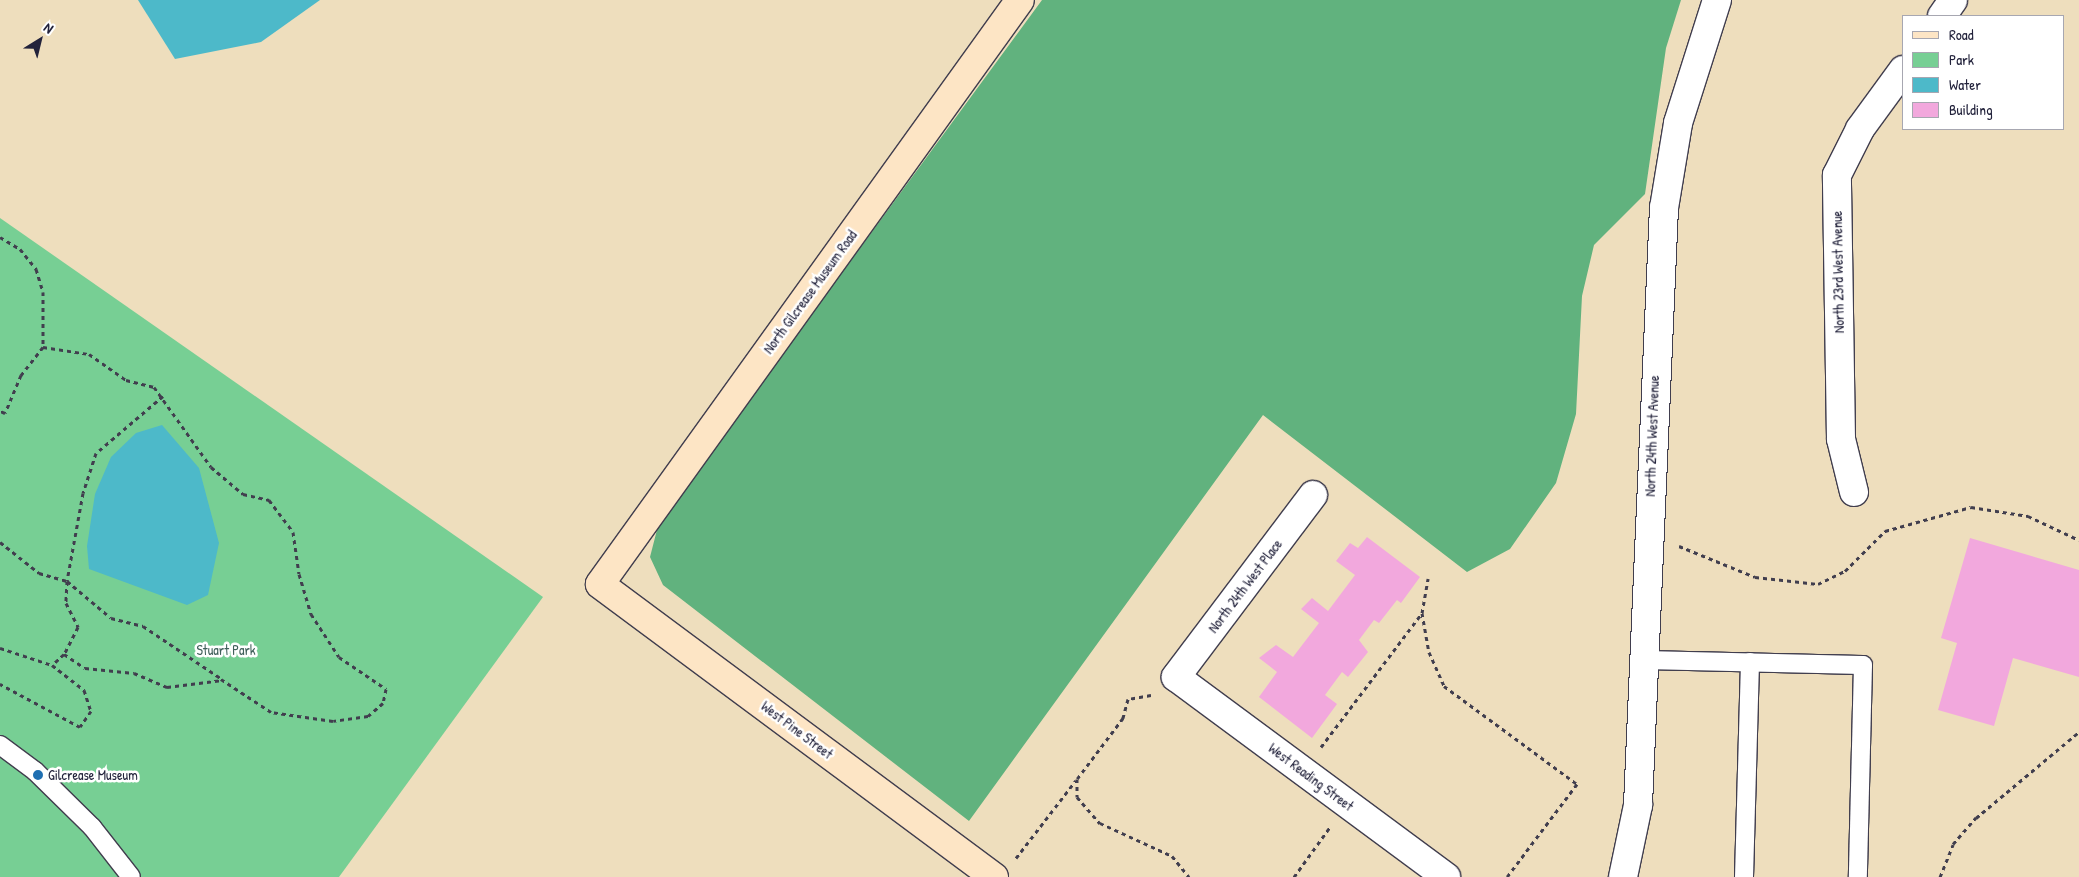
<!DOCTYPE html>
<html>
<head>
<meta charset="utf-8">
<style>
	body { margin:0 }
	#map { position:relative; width:2079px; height:877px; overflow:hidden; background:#eedebd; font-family:"Patrick Hand",sans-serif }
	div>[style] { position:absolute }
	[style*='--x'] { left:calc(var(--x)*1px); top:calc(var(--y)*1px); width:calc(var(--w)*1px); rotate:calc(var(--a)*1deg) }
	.green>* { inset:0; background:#77cf94 }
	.forest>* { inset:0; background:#61b27e }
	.water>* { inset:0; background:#4db9c9 }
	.building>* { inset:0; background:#f2a8dd }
	.path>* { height:3px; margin-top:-1.5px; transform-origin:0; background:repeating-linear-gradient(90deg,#413e4e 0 4px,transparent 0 8px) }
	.roads { filter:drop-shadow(1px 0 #413e4e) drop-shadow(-1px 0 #413e4e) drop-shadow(0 1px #413e4e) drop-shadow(0 -1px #413e4e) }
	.lane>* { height:18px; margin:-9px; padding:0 9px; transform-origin:9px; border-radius:9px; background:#fff }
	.street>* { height:28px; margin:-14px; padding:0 14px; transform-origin:14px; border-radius:14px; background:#fff }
	.secondary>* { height:28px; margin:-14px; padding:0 14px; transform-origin:14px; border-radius:14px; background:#fde5c5 }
	.dots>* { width:14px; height:14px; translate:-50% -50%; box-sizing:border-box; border:2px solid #fff; border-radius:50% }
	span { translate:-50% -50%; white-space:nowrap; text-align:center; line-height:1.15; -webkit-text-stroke:5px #fff; paint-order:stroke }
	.street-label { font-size:14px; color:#22223b }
	.park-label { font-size:14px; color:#405f5a }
	.poi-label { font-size:14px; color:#22223b }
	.left { translate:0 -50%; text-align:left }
	.legend { position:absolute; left:1902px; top:15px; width:162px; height:115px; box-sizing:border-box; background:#fff; border:1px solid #a7a7b1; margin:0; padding:6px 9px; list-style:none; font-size:15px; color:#22223b }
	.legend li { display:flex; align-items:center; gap:10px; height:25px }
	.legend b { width:25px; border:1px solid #a7a7b1 }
	.north { position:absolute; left:15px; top:15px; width:50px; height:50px; -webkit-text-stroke:4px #fff; paint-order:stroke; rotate:36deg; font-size:14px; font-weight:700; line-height:20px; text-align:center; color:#22223b }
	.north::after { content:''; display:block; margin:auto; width:18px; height:22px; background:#22223b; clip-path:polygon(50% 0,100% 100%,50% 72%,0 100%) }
</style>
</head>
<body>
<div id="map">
	<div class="green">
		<div style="clip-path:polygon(0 218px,543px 597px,339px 877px,0 877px)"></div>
	</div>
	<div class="forest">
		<div style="clip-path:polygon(1042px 0,1681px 0,1666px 48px,1645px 194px,1594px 245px,1582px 296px,1576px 414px,1556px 483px,1510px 549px,1467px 572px,1263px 415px,969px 821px,663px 585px,650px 557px,659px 522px)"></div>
	</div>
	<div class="water">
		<div style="clip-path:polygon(138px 0,320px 0,261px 42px,175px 59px)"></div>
		<div style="clip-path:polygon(162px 425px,199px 468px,219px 543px,208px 595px,187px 605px,89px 569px,87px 546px,95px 494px,111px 457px,136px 433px)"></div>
	</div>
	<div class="building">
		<div style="clip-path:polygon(1367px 537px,1420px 577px,1401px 603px,1397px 600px,1379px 623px,1374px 620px,1359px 640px,1368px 652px,1348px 677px,1342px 672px,1325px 695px,1337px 704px,1312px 738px,1259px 697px,1277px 672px,1259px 658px,1276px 645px,1293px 657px,1319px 623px,1301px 609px,1312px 598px,1328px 611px,1355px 575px,1336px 561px,1350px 543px,1358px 548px)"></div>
		<div style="clip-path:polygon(1970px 538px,2079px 570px,2079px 677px,2013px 658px,1994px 726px,1938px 710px,1957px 643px,1941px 638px)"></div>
	</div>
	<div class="path">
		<div style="--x:0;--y:237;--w:23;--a:31"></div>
		<div style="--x:20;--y:249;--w:26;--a:51"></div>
		<div style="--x:36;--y:269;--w:24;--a:73"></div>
		<div style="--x:43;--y:292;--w:55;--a:90"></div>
		<div style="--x:43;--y:347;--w:36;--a:128"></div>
		<div style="--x:21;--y:375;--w:41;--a:112.8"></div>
		<div style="--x:5;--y:413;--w:5;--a:-158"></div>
		<div style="--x:43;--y:347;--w:47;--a:8.7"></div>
		<div style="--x:89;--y:354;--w:45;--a:35.1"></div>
		<div style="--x:126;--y:380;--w:29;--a:14"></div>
		<div style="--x:154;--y:387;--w:98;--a:54.5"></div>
		<div style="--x:211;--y:467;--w:42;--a:40.2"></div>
		<div style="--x:243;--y:494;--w:27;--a:13"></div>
		<div style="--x:269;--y:500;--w:40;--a:53"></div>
		<div style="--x:293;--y:532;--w:42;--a:81.9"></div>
		<div style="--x:299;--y:574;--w:42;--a:73.3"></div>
		<div style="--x:311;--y:614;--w:51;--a:56.9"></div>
		<div style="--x:339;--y:657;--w:57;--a:34.2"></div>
		<div style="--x:386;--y:689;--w:14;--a:102"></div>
		<div style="--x:383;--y:703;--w:20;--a:139"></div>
		<div style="--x:368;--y:716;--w:35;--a:172"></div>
		<div style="--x:333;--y:721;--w:63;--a:-171.7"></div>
		<div style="--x:271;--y:712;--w:60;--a:-146.6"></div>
		<div style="--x:163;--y:396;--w:88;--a:139.6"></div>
		<div style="--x:96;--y:453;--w:42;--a:108"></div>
		<div style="--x:83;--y:493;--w:89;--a:100.3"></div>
		<div style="--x:67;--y:581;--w:57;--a:40.1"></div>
		<div style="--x:111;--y:618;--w:33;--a:14"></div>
		<div style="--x:143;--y:626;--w:95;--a:33.9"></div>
		<div style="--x:0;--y:542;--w:50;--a:38.5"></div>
		<div style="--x:39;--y:573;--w:29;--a:16"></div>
		<div style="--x:67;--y:581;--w:22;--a:93"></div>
		<div style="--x:66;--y:603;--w:27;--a:63"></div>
		<div style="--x:78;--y:627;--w:30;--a:117"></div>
		<div style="--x:64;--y:654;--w:16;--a:137"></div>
		<div style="--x:1679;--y:546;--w:82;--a:22.2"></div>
		<div style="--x:1755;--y:577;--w:63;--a:6.3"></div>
		<div style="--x:1818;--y:584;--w:30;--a:-26"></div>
		<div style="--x:1845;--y:571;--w:57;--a:-45"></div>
		<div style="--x:1885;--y:531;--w:89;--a:-15.6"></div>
		<div style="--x:1971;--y:507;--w:58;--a:9"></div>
		<div style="--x:2028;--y:516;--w:56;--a:25.2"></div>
		<div style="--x:1422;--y:613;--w:35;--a:-80"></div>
		<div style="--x:0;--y:648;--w:55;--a:18.1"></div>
		<div style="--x:52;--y:665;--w:41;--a:38"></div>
		<div style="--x:84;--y:690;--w:22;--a:72"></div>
		<div style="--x:91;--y:711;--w:19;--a:125"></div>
		<div style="--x:80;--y:727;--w:91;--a:-151.7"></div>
		<div style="--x:64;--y:654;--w:25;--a:34"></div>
		<div style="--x:85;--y:668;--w:49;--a:5.8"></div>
		<div style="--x:134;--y:673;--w:36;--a:23"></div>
		<div style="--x:167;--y:687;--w:56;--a:-7.1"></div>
		<div style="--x:1151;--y:695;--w:23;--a:170"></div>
		<div style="--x:1128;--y:699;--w:20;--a:105"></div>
		<div style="--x:1123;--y:718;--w:76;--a:127"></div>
		<div style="--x:1077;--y:779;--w:18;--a:90"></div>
		<div style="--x:1077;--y:797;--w:35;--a:49"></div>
		<div style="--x:1100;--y:823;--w:79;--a:24.6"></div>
		<div style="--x:1172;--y:856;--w:27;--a:51"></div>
		<div style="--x:1321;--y:747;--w:168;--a:-53"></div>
		<div style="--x:1422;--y:613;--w:40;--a:80"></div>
		<div style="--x:1429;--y:652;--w:37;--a:66"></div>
		<div style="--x:1444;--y:686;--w:165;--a:36.4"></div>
		<div style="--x:1577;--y:784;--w:116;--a:127"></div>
		<div style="--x:1016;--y:858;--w:98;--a:-52.4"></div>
		<div style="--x:1294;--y:877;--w:62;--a:-54.2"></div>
		<div style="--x:1940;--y:877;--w:35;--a:-68"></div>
		<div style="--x:1953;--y:844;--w:35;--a:-49"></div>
		<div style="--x:1976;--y:818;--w:134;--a:-39.9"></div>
	</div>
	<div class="roads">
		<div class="lane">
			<div style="--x:1643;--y:660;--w:220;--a:1.3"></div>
			<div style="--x:1863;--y:665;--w:212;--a:91.4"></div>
			<div style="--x:0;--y:745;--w:44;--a:36.6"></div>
			<div style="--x:35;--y:771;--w:80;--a:44.5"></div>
			<div style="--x:92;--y:827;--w:63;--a:52"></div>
			<div style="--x:1744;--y:877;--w:215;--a:-88.4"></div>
		</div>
		<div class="street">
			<div style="--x:1942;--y:16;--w:19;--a:-55"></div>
			<div style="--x:1854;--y:492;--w:55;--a:-103.8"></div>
			<div style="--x:1841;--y:439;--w:264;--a:-90.9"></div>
			<div style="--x:1837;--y:175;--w:51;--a:-63.4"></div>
			<div style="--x:1860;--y:129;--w:73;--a:-53.9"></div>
			<div style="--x:1313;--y:495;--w:228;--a:127"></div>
			<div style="--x:1176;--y:677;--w:336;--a:36.5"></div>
			<div style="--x:1623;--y:877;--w:74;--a:-78.2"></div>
			<div style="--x:1638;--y:805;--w:598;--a:-87.51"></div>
			<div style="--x:1664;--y:208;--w:86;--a:-80.6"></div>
			<div style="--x:1678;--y:123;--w:129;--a:-72.4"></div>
		</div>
		<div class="secondary">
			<div style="--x:994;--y:877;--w:491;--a:-143.4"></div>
			<div style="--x:600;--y:584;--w:719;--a:-54.28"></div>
		</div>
	</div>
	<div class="dots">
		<div style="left:38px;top:775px;background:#1f6fb2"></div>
	</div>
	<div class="street-label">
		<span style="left:1838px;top:272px;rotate:-91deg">North 23rd West Avenue</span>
		<span style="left:810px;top:292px;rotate:-54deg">North Gilcrease Museum Road</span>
		<span style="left:1652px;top:436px;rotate:-88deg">North 24th West Avenue</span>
		<span style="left:1245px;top:586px;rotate:-53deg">North 24th West Place</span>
		<span style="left:797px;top:730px;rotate:37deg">West Pine Street</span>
		<span style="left:1311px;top:777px;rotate:37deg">West Reading Street</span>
	</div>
	<div class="park-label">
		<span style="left:226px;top:650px">Stuart Park</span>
	</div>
	<div class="poi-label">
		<span class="left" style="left:48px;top:775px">Gilcrease Museum</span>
	</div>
	<ul class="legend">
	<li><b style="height:6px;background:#fde5c5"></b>Road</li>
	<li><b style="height:14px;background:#77cf94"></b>Park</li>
	<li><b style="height:14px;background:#4db9c9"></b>Water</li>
	<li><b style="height:14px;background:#f2a8dd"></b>Building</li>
	</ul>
	<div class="north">N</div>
</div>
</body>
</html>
